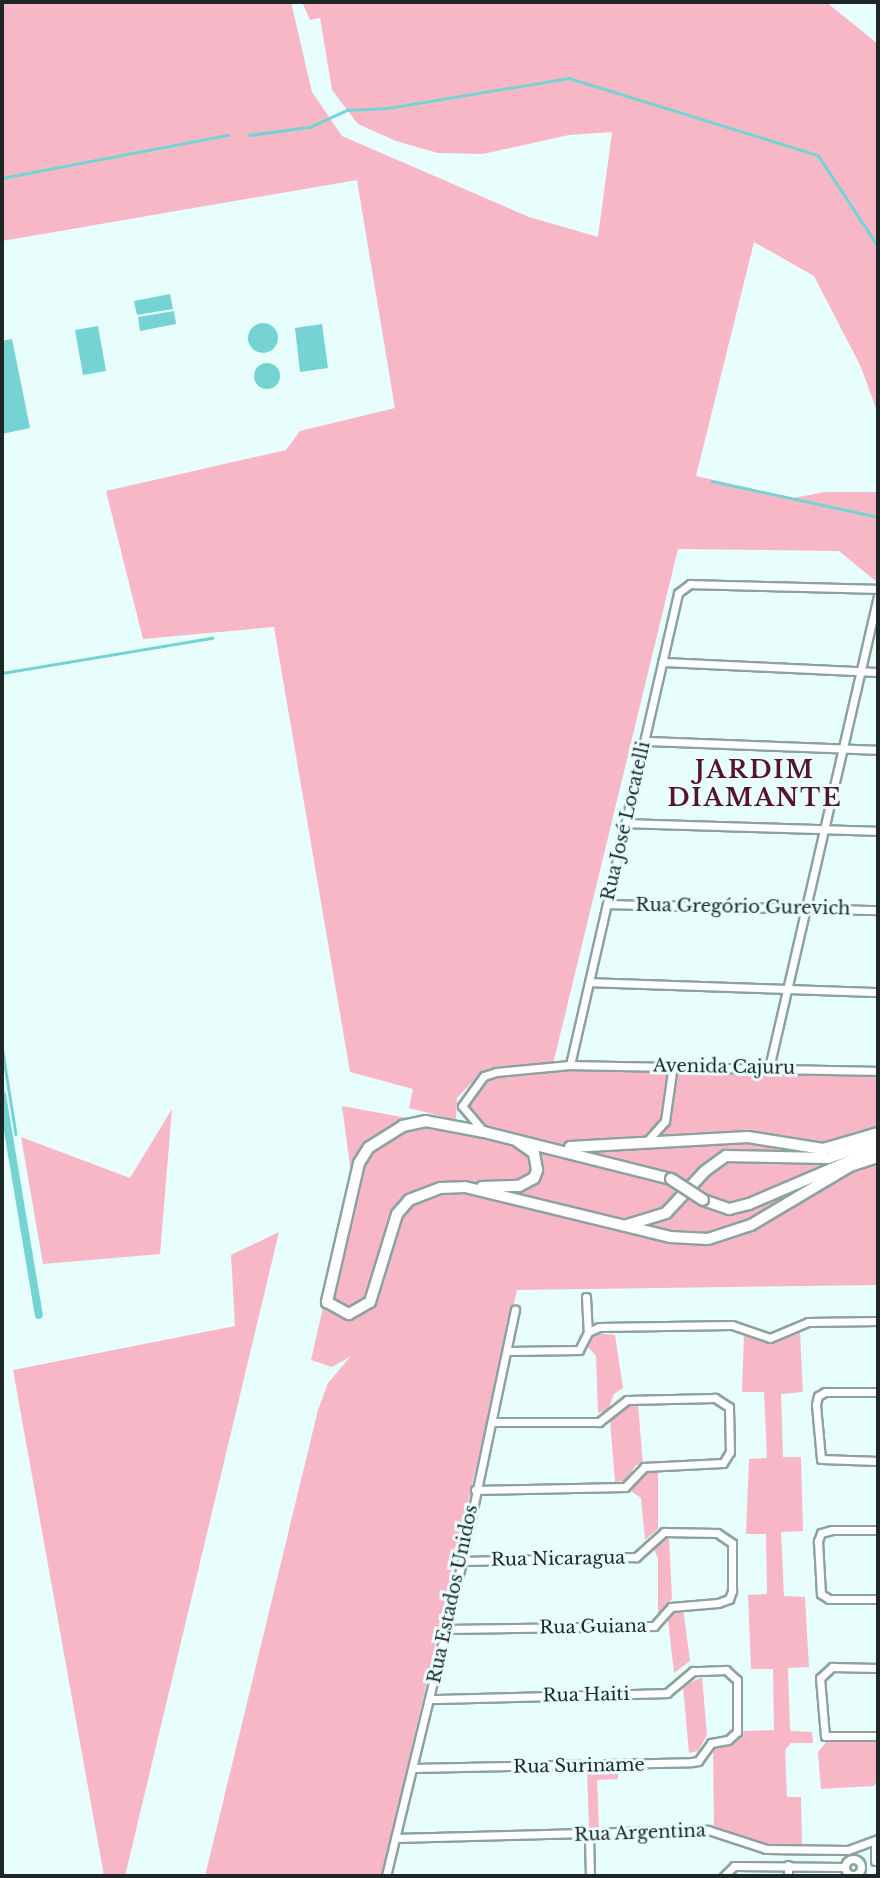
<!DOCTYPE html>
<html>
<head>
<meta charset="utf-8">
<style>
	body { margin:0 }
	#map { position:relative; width:880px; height:1878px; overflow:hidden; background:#e7fefd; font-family:"Libre Baskerville",serif }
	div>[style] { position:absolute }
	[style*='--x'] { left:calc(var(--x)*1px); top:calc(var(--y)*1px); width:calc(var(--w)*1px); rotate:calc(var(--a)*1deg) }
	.green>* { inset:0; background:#f8b7c6 }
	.water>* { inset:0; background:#75d4d3 }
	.round { border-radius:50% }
	.stream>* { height:2.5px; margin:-1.25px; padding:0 1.25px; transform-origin:1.25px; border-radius:1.25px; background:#75d4d3 }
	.canal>* { height:8px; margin:-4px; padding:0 4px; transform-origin:4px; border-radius:4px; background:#75d4d3 }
	.roads { filter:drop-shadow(2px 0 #8ca2a1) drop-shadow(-2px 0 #8ca2a1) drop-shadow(0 2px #8ca2a1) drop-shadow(0 -2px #8ca2a1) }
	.street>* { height:7px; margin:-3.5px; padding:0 3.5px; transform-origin:3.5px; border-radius:3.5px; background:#fff }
	.street>.ring { margin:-3.5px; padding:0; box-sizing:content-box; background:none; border:7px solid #fff; border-radius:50% }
	.primary>* { height:10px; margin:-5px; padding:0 5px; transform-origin:5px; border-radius:5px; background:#fff }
	.bridges { filter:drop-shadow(2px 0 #8ca2a1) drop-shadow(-2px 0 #8ca2a1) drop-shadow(0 2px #8ca2a1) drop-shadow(0 -2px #8ca2a1) }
	.primary-bridge>* { height:10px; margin:-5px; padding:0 5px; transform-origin:5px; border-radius:5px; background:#fff }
	span { translate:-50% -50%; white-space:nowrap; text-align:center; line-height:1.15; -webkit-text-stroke:6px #e7fefd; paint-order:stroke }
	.street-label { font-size:18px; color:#1e2626 }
	.district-label { font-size:24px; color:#56132b; font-weight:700; letter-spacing:2px }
	.frame { position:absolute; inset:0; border:4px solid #1e2626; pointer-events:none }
</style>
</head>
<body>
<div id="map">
	<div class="green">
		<div style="clip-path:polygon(2px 2px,291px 2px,312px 92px,342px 136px,529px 217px,598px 237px,612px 132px,569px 135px,483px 154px,438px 153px,396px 141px,358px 124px,332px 90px,320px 18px,310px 20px,302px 2px,826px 2px,878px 44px,878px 414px,861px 367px,814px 276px,754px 242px,696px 476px,793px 498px,825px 492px,878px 492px,878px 583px,839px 551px,678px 549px,553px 1064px,878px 1071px,878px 1130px,848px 1143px,835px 1164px,758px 1226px,861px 1168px,878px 1165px,878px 1285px,517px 1290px,382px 1876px,205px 1876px,318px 1410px,328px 1383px,351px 1356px,332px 1367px,311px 1360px,352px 1181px,342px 1106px,483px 1132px,462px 1106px,484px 1076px,495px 1071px,481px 1073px,457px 1098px,456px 1120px,409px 1108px,413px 1089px,350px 1072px,274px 627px,143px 639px,106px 491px,286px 450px,300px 431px,395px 408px,357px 180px,2px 241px)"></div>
		<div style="clip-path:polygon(172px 1109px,160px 1254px,43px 1264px,21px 1137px,130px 1178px)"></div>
		<div style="clip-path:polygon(279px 1232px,125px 1876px,104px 1876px,13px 1370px,235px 1326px,231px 1255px)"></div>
		<div style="clip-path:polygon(596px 1333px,615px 1335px,623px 1388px,614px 1394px,608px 1410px,598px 1413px,596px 1356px,587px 1346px)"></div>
		<div style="clip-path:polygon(800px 1333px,803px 1392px,781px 1394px,783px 1457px,801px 1457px,803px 1531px,781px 1532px,784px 1596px,805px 1597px,809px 1667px,788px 1668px,790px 1731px,812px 1732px,813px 1743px,791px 1743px,785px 1750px,787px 1797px,801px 1797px,802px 1844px,770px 1845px,714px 1826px,713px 1747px,737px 1741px,744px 1731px,774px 1730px,773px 1669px,751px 1669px,748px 1595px,767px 1594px,766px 1534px,746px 1534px,749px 1459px,767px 1458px,764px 1392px,742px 1392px,744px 1334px,777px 1341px)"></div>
		<div style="clip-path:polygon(631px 1404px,638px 1405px,643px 1464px,636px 1465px,625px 1481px,615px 1482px,610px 1421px)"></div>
		<div style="clip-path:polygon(650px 1471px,658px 1473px,658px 1529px,645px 1540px,641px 1498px,631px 1491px,639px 1476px)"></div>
		<div style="clip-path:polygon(669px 1536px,672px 1599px,658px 1615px,658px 1558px,653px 1547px)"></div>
		<div style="clip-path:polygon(683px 1608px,690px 1661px,674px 1673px,668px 1620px,672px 1611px)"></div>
		<div style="clip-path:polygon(702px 1677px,707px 1735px,698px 1751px,689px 1753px,683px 1686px)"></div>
		<div style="clip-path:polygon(878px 1739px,878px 1780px,874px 1786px,821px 1789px,818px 1752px,826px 1742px)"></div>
		<div style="clip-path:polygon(618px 1767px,618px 1779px,597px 1780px,599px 1828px,589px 1829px,587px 1768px)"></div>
	</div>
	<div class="water">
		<div style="clip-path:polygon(170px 294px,173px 309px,137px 315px,134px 301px)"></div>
		<div style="clip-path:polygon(174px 311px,176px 324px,140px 331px,138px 317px)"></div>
		<div class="round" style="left:248px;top:323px;width:30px;height:30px"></div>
		<div style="clip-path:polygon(322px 324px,328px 368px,300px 372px,295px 328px)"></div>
		<div style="clip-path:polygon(98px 326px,106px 371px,83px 375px,75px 330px)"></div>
		<div style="clip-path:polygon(12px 339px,30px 428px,2px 434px,2px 341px)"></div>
		<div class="round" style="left:254px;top:363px;width:26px;height:26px"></div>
	</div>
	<div class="stream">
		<div style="--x:249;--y:135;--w:62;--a:-7.5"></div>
		<div style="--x:310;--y:127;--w:41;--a:-24.7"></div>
		<div style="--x:347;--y:110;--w:41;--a:-2.8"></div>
		<div style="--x:388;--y:108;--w:183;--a:-9.4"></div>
		<div style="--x:569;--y:78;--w:261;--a:17.2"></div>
		<div style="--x:818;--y:155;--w:109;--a:56.6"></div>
		<div style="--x:2;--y:178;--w:230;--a:-10.8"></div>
		<div style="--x:712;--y:481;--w:170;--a:12.2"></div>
		<div style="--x:2;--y:673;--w:213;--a:-9.5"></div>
		<div style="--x:2;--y:1046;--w:89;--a:81"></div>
	</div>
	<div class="canal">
		<div style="--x:2;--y:1095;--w:223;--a:80.5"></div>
	</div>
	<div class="roads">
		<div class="street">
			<div style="--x:662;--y:662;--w:216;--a:2.7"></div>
			<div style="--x:645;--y:741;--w:233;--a:2.2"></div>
			<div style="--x:626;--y:823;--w:252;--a:1.8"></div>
			<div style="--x:607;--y:904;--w:271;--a:1.3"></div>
			<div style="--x:589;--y:982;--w:289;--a:2"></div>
			<div style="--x:570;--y:1065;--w:484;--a:-77.1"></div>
			<div style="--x:678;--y:593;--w:15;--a:-37"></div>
			<div style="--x:690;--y:584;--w:188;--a:1.5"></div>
			<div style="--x:769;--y:1068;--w:484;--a:-77"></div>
			<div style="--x:484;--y:1132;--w:34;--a:-130"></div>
			<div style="--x:462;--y:1106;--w:37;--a:-54"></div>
			<div style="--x:484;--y:1076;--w:13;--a:-18"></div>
			<div style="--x:496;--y:1072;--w:74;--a:-5.4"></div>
			<div style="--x:570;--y:1065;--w:308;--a:1.1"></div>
			<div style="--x:648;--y:1140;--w:25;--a:-48"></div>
			<div style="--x:665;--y:1121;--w:57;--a:-81.9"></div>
			<div style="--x:586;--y:1297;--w:35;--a:87"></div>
			<div style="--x:508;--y:1351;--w:71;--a:-0.8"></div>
			<div style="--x:579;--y:1350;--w:20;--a:-63"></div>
			<div style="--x:588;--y:1332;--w:12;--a:-24"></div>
			<div style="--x:599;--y:1327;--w:133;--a:-0.9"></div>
			<div style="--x:732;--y:1325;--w:40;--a:18.9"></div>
			<div style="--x:770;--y:1338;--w:41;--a:-22.8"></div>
			<div style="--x:808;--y:1322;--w:70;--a:-0.8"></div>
			<div style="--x:878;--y:1392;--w:53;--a:180"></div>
			<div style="--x:825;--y:1392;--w:8;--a:150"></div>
			<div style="--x:818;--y:1396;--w:9;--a:103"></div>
			<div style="--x:816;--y:1405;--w:54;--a:84.7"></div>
			<div style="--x:821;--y:1459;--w:57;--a:2"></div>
			<div style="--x:475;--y:1490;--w:150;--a:-1.1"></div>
			<div style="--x:625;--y:1487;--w:28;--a:-46"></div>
			<div style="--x:644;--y:1467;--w:79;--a:-2.9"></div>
			<div style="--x:723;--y:1463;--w:13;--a:-58"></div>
			<div style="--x:730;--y:1452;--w:45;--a:-91.3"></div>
			<div style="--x:729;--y:1407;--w:17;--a:-147"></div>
			<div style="--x:715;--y:1398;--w:88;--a:178.7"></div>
			<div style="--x:627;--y:1400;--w:36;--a:142"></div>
			<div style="--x:599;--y:1422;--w:106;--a:180"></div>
			<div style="--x:878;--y:1530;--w:46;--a:180"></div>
			<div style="--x:832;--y:1530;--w:11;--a:165"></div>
			<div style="--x:821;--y:1533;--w:9;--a:111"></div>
			<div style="--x:818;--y:1541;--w:53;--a:86.8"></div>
			<div style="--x:821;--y:1594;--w:9;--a:32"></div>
			<div style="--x:829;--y:1599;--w:49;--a:0"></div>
			<div style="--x:446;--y:1629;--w:208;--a:-0.8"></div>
			<div style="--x:654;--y:1626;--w:25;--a:-48"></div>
			<div style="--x:671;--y:1607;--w:47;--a:-4.9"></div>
			<div style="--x:718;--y:1603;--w:12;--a:-20"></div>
			<div style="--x:729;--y:1599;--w:9;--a:-69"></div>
			<div style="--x:732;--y:1591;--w:48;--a:-90"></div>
			<div style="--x:732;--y:1543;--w:18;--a:-146"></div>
			<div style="--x:717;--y:1533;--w:53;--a:-178.9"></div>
			<div style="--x:664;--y:1532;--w:38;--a:138"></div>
			<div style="--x:636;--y:1557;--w:174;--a:178.7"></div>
			<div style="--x:878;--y:1668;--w:46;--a:-178.8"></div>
			<div style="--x:832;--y:1667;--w:16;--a:137"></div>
			<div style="--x:820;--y:1678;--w:58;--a:85.1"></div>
			<div style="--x:825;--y:1736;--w:53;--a:0"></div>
			<div style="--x:413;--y:1768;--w:279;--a:-1.2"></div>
			<div style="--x:692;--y:1762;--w:6;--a:-9"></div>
			<div style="--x:698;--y:1761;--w:22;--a:-54"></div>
			<div style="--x:711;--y:1743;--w:17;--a:-10"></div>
			<div style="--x:728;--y:1740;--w:12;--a:-42"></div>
			<div style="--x:737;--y:1732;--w:52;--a:-90"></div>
			<div style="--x:737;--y:1680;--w:15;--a:-138"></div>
			<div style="--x:726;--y:1670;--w:33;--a:178"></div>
			<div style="--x:693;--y:1671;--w:34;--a:140"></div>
			<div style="--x:667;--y:1693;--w:237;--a:178.5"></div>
			<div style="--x:589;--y:1836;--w:40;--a:88.6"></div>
			<div style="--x:395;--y:1838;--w:313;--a:-1.5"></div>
			<div style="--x:708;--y:1830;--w:61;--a:18.1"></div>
			<div style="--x:766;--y:1849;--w:82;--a:0.7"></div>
			<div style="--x:848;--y:1850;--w:32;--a:-20"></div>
			<div style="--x:875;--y:1841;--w:20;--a:90"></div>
			<div class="ring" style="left:845px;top:1859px;width:9px;height:9px"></div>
			<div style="--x:788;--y:1865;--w:11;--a:90"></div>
			<div style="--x:386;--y:1876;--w:324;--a:-76.4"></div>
			<div style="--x:462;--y:1561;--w:257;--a:-78.1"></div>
			<div style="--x:724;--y:1876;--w:14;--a:-45"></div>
			<div style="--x:734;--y:1866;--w:111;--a:0.5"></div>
		</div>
		<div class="primary">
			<div style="--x:570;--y:1147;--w:178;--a:-3.2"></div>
			<div style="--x:748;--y:1137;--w:76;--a:9.1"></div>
			<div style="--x:823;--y:1149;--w:57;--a:-16.2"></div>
			<div style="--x:671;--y:1179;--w:193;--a:-165.9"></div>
			<div style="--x:484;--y:1132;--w:59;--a:-169.3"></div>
			<div style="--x:426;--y:1121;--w:24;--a:168"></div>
			<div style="--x:403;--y:1126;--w:40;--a:148"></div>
			<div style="--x:369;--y:1147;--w:19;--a:122"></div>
			<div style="--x:359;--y:1163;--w:143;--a:103"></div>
			<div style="--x:327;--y:1302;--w:25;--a:29"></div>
			<div style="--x:349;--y:1314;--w:24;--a:-30"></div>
			<div style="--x:370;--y:1302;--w:92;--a:-72.9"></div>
			<div style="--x:397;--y:1214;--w:18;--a:-49"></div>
			<div style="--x:409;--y:1200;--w:33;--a:-21"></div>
			<div style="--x:440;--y:1188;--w:25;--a:-2"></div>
			<div style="--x:465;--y:1187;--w:211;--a:13.7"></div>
			<div style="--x:670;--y:1237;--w:38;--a:3"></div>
			<div style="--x:708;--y:1239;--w:45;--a:-18"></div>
			<div style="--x:751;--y:1225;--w:115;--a:-30.8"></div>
			<div style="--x:850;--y:1166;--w:29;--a:-18"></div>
			<div style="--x:482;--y:1187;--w:37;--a:-2"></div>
			<div style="--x:519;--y:1186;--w:17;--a:-28"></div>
			<div style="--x:534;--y:1178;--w:9;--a:-69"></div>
			<div style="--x:537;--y:1170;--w:17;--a:-100"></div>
			<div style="--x:534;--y:1153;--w:19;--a:-145"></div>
			<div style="--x:703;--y:1200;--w:28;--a:19"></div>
			<div style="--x:729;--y:1209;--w:21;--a:-14"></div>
			<div style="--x:749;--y:1204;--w:140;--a:-23.1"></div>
			<div style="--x:627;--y:1225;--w:41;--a:-17.1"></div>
			<div style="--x:666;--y:1213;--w:57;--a:-47.1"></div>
			<div style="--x:705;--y:1171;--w:26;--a:-36"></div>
			<div style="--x:726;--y:1156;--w:102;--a:1.1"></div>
			<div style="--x:828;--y:1158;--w:53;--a:-18.8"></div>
		</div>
	</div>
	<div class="bridges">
		<div class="primary-bridge">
			<div style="--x:671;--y:1179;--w:38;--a:33"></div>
		</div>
	</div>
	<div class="street-label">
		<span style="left:626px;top:821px;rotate:-77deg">Rua José Locatelli</span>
		<span style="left:743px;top:907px;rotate:1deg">Rua Gregório Gurevich</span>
		<span style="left:724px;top:1067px;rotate:1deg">Avenida Cajuru</span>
		<span style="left:558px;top:1559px;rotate:-1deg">Rua Nicaragua</span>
		<span style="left:453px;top:1594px;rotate:-78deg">Rua Estados Unidos</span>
		<span style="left:593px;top:1627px;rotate:-1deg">Rua Guiana</span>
		<span style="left:586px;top:1695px;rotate:-1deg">Rua Haiti</span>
		<span style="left:579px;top:1766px;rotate:-1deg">Rua Suriname</span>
		<span style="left:640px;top:1833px;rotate:-2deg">Rua Argentina</span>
	</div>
	<div class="district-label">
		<span style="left:755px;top:784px">JARDIM<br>DIAMANTE</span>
	</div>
	<div class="frame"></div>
</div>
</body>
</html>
